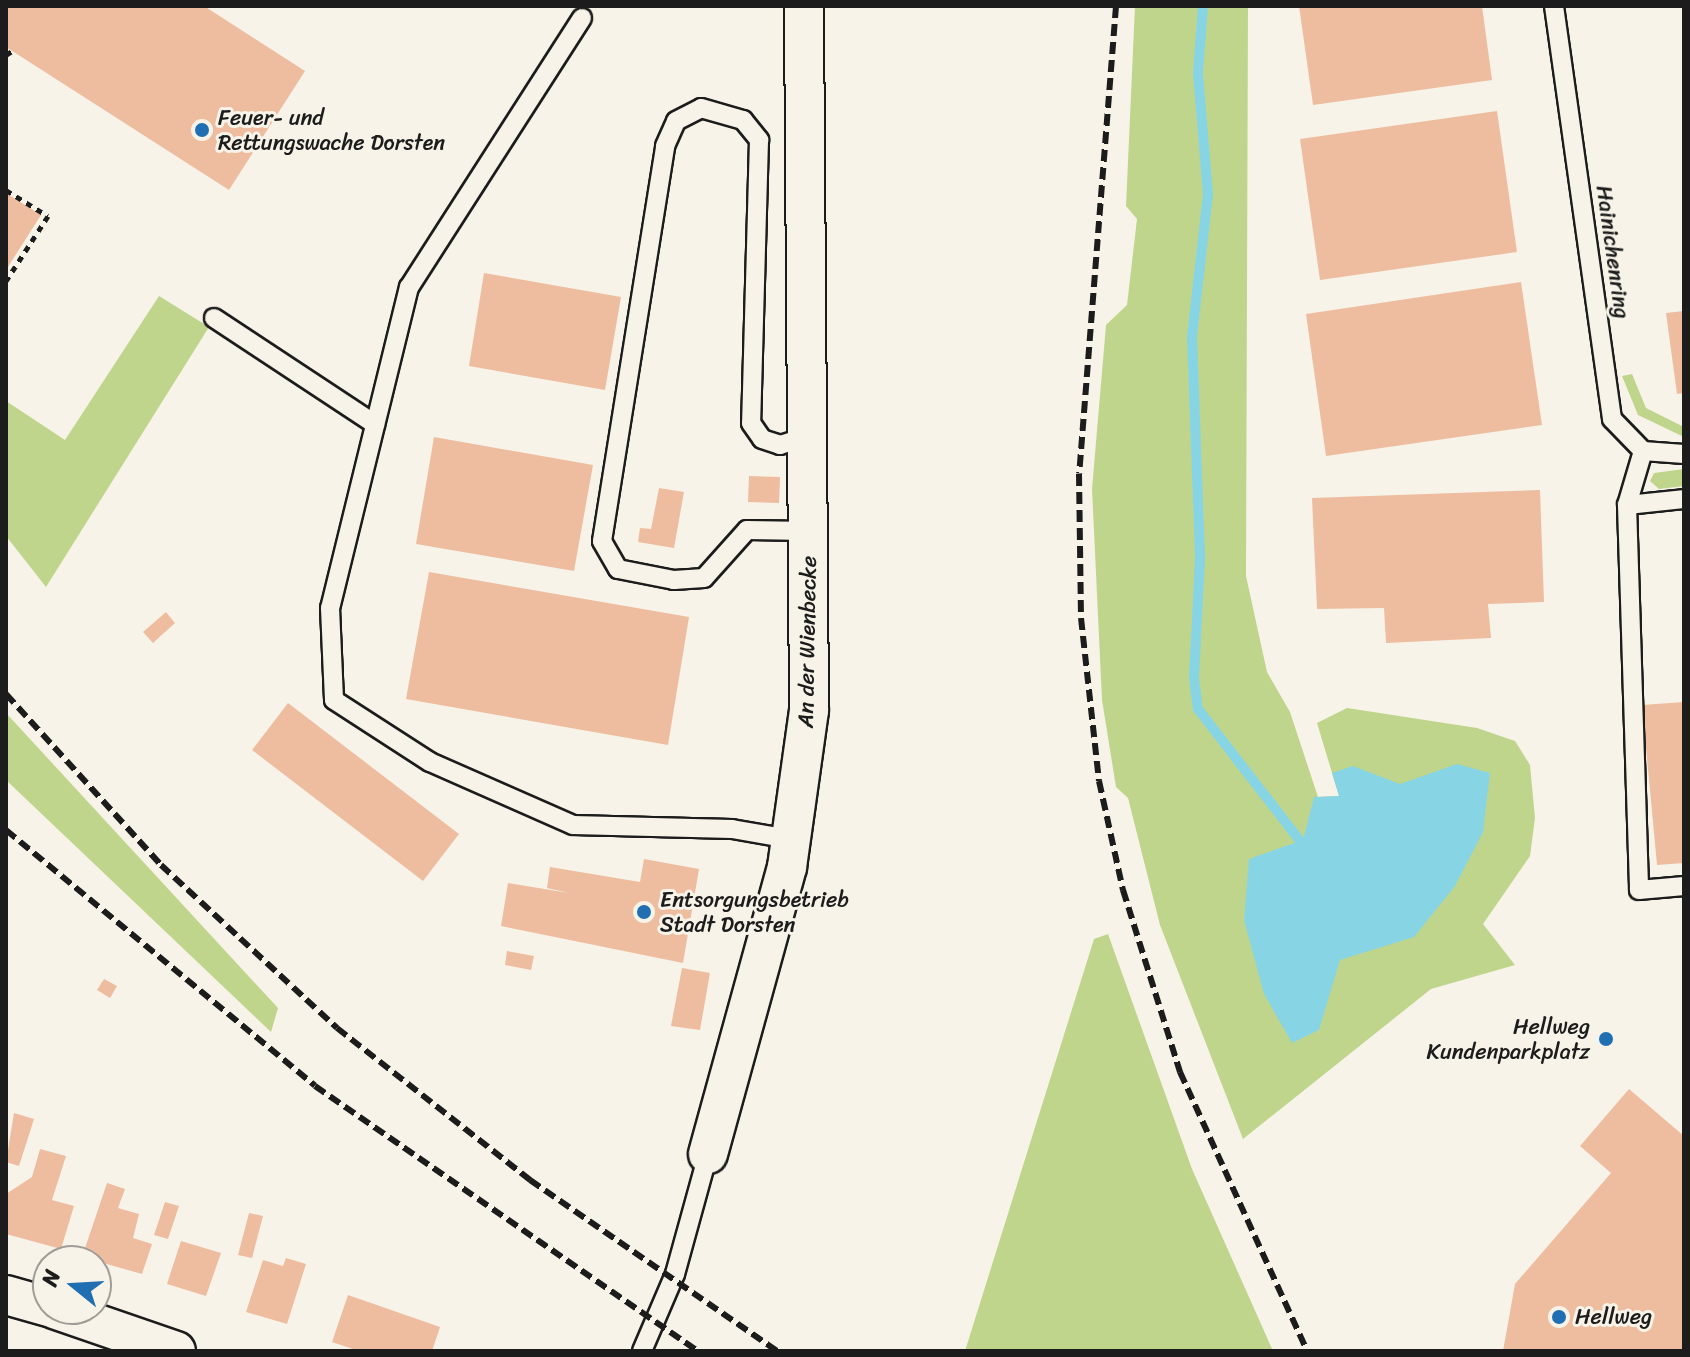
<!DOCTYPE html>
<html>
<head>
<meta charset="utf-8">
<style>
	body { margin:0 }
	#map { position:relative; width:1690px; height:1357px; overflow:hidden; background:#f7f3e8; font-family:Sriracha,sans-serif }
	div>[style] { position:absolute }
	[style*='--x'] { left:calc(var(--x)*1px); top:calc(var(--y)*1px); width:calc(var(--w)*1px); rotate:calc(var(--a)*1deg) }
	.green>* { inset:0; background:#bfd58c }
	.water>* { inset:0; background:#87d5e4 }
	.stream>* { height:10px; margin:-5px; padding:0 5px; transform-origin:5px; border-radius:5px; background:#87d5e4 }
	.building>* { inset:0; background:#eebd9f }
	.path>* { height:5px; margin-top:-2.5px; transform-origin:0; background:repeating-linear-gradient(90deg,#1c1c1c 0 6px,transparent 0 12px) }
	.roads { filter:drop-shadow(2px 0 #1c1c1c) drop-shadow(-2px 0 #1c1c1c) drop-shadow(0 2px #1c1c1c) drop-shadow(0 -2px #1c1c1c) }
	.lane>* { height:18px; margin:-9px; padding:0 9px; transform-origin:9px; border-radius:9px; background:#f7f3e8 }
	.street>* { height:38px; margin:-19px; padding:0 19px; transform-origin:19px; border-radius:19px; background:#f7f3e8 }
	.rail>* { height:6px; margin-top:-3px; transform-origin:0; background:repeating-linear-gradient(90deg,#1c1c1c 0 12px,transparent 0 18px) }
	.dots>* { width:22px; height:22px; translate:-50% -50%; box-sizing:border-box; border:4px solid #f7f3e8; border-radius:50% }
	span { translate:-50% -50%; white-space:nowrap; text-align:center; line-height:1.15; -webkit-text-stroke:6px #f7f3e8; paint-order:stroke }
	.poi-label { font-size:22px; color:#1c1c1c }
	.left { translate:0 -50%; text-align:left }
	.right { translate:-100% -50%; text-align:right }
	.street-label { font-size:22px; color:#1c1c1c }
	.frame { position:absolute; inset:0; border:8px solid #1c1c1c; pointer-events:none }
	.north { position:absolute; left:32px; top:1245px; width:80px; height:80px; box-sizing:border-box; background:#f7f3e8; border:2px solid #9f9d96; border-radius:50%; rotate:288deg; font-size:22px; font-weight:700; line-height:32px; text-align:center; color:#1c1c1c }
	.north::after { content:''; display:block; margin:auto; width:28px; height:36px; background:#1f6fb2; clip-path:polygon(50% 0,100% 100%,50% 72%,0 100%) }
</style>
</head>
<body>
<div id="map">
	<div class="green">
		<div style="clip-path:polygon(1135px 6px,1248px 6px,1246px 576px,1267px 672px,1290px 712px,1318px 797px,1339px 796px,1317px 723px,1347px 708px,1477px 728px,1515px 741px,1530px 765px,1535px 818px,1530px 856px,1483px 924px,1515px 965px,1431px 989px,1243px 1139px,1160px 925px,1128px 798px,1116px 787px,1102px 700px,1092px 489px,1106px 325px,1127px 305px,1137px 219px,1126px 206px)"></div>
		<div style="clip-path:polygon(159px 296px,209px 327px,46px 587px,6px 536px,6px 401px,65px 440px)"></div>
		<div style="clip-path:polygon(1632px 374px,1646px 408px,1684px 427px,1684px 437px,1638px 415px,1622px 376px)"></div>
		<div style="clip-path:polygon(1684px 469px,1684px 486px,1659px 489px,1650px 481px,1654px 473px)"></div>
		<div style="clip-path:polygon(6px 713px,278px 1008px,271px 1032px,6px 780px)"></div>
		<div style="clip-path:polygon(1108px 934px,1192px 1169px,1273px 1351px,965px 1351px,1094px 939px)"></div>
	</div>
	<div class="water">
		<div style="clip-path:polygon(1457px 764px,1490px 773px,1483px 832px,1455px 886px,1414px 937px,1340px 960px,1319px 1030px,1292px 1043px,1264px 994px,1244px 920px,1249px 859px,1303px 840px,1314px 797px,1339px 796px,1332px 773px,1353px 766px,1400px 784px)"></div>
	</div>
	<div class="stream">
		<div style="--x:1203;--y:6;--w:67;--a:94.3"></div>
		<div style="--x:1198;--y:73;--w:121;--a:85.3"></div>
		<div style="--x:1208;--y:194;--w:144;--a:96.4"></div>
		<div style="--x:1192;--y:337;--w:222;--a:87.9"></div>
		<div style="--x:1200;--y:559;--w:119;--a:92.9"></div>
		<div style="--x:1194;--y:678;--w:31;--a:83"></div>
		<div style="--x:1198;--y:709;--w:167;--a:52.3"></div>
	</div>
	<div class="building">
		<div style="clip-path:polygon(6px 6px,204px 6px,305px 71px,229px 190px,6px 47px)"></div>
		<div style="clip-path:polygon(1299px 6px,1482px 6px,1492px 80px,1313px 105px)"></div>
		<div style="clip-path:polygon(1497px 111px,1517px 252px,1320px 280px,1300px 139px)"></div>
		<div style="clip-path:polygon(6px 193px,41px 215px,6px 270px)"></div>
		<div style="clip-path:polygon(484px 273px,621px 297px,605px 390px,469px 366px)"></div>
		<div style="clip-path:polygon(1521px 282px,1542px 425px,1326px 456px,1306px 314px)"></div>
		<div style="clip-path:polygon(1684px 311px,1684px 393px,1677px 394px,1666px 313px)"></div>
		<div style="clip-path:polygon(434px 437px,593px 465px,574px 571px,416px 544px)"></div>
		<div style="clip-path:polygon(749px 476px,780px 477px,779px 503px,748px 502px)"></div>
		<div style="clip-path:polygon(659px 488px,684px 492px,674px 548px,638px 542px,640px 528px,651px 529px)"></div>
		<div style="clip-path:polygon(1540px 490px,1544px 602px,1488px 604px,1491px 638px,1386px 643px,1384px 608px,1317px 609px,1312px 498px)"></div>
		<div style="clip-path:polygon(429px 572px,689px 617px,668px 745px,406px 699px)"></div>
		<div style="clip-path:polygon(166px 612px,175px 623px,153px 643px,143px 632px)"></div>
		<div style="clip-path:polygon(1684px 702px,1684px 863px,1657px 865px,1642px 705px)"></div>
		<div style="clip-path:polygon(288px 703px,459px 834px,423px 881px,252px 750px)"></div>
		<div style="clip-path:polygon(644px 859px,699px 869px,683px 963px,501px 926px,508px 883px,569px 893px,547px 888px,550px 867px,640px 882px)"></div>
		<div style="clip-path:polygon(507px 951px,534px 956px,531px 970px,505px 965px)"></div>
		<div style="clip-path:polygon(682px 968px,710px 973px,700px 1030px,671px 1026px)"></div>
		<div style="clip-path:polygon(104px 979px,117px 986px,110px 998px,97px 990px)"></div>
		<div style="clip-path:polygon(1629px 1089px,1684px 1136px,1684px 1351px,1503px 1351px,1515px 1284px,1611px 1173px,1580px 1146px)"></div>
		<div style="clip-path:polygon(14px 1113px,34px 1119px,19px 1166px,6px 1162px)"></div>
		<div style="clip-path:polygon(40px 1149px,66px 1156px,52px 1200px,74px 1206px,61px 1249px,6px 1234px,6px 1194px,32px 1177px)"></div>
		<div style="clip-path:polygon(107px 1183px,125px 1189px,118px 1208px,139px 1214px,133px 1238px,152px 1244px,142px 1274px,82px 1257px)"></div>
		<div style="clip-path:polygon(165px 1202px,179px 1206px,168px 1239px,154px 1235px)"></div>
		<div style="clip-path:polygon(249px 1213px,263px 1216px,252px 1258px,238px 1255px)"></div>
		<div style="clip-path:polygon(181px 1241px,221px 1253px,206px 1296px,167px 1284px)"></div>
		<div style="clip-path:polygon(286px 1258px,306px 1264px,287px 1324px,246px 1312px,263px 1260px,283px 1266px)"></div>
		<div style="clip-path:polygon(348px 1295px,440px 1327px,432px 1351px,359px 1351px,332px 1342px)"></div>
	</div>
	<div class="path">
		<div style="--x:6;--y:55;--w:7;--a:-34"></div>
		<div style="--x:6;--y:190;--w:49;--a:31.8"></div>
		<div style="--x:48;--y:216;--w:77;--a:122.9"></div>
	</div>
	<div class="roads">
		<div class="lane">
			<div style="--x:1554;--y:6;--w:417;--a:82"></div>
			<div style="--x:1612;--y:419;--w:45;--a:45.9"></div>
			<div style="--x:1643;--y:451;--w:41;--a:4.2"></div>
			<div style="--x:582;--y:18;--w:320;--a:122.7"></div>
			<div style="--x:409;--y:287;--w:331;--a:103.8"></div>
			<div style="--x:330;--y:608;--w:92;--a:87.5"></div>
			<div style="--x:334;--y:700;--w:114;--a:32.9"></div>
			<div style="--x:430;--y:762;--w:156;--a:23.8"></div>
			<div style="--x:573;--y:825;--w:159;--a:1.4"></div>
			<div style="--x:732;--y:829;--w:59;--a:9.8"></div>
			<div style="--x:214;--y:318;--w:193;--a:33.4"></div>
			<div style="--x:1643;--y:451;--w:56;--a:106.5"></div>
			<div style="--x:1627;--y:505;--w:385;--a:88.2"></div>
			<div style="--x:1639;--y:890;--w:45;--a:-5.1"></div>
			<div style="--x:1627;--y:505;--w:57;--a:-6"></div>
			<div style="--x:809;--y:531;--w:62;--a:-179.1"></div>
			<div style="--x:747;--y:530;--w:64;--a:131.9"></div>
			<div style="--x:704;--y:578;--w:30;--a:176"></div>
			<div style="--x:674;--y:580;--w:57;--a:-168.9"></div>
			<div style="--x:618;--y:569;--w:32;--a:-120"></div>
			<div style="--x:602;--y:541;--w:400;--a:-80.9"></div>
			<div style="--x:665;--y:146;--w:27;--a:-66"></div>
			<div style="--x:676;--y:121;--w:28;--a:-27"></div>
			<div style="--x:701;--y:108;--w:44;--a:15.9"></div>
			<div style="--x:743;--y:120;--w:26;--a:51"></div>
			<div style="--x:759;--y:140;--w:283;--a:91.6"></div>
			<div style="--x:751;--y:423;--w:19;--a:55"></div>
			<div style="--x:762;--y:439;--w:19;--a:18"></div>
			<div style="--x:780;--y:445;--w:31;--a:-17"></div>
			<div style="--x:642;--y:1351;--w:84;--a:-66.8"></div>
			<div style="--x:675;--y:1274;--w:124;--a:-74.6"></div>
		</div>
		<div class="street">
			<div style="--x:708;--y:1154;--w:298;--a:-74.6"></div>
			<div style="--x:787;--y:867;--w:158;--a:-82"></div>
			<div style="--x:809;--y:711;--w:705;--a:-90.41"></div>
			<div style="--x:6;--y:1295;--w:44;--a:15.9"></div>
			<div style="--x:54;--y:1309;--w:129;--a:19"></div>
		</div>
	</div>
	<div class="rail">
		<div style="--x:1116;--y:6;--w:469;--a:94.5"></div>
		<div style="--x:1079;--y:474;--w:144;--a:89.2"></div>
		<div style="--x:1081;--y:618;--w:164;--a:83.7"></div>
		<div style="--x:1099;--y:781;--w:112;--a:77.6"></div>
		<div style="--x:1123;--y:890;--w:191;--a:72.6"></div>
		<div style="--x:1180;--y:1072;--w:307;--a:65.5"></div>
		<div style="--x:6;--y:694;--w:231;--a:47.8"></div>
		<div style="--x:161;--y:865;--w:240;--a:42.8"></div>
		<div style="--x:337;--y:1028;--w:246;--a:38.2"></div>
		<div style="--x:530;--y:1180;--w:300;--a:34.7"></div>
		<div style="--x:6;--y:830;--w:401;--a:39.6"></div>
		<div style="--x:315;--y:1086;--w:465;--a:34.7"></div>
	</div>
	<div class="dots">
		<div style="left:202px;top:130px;background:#1f6fb2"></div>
		<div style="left:644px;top:912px;background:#1f6fb2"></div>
		<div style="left:1606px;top:1039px;background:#1f6fb2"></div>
		<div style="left:1559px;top:1317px;background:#1f6fb2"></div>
	</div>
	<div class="poi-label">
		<span class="left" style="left:218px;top:130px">Feuer- und<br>Rettungswache Dorsten</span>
		<span class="left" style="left:660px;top:912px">Entsorgungsbetrieb<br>Stadt Dorsten</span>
		<span class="right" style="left:1590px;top:1039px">Hellweg<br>Kundenparkplatz</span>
		<span class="left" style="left:1575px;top:1317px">Hellweg</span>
	</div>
	<div class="street-label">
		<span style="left:1613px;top:252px;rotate:82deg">Hainichenring</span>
		<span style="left:807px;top:642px;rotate:-89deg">An der Wienbecke</span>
	</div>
	<div class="frame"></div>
	<div class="north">N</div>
</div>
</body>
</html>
